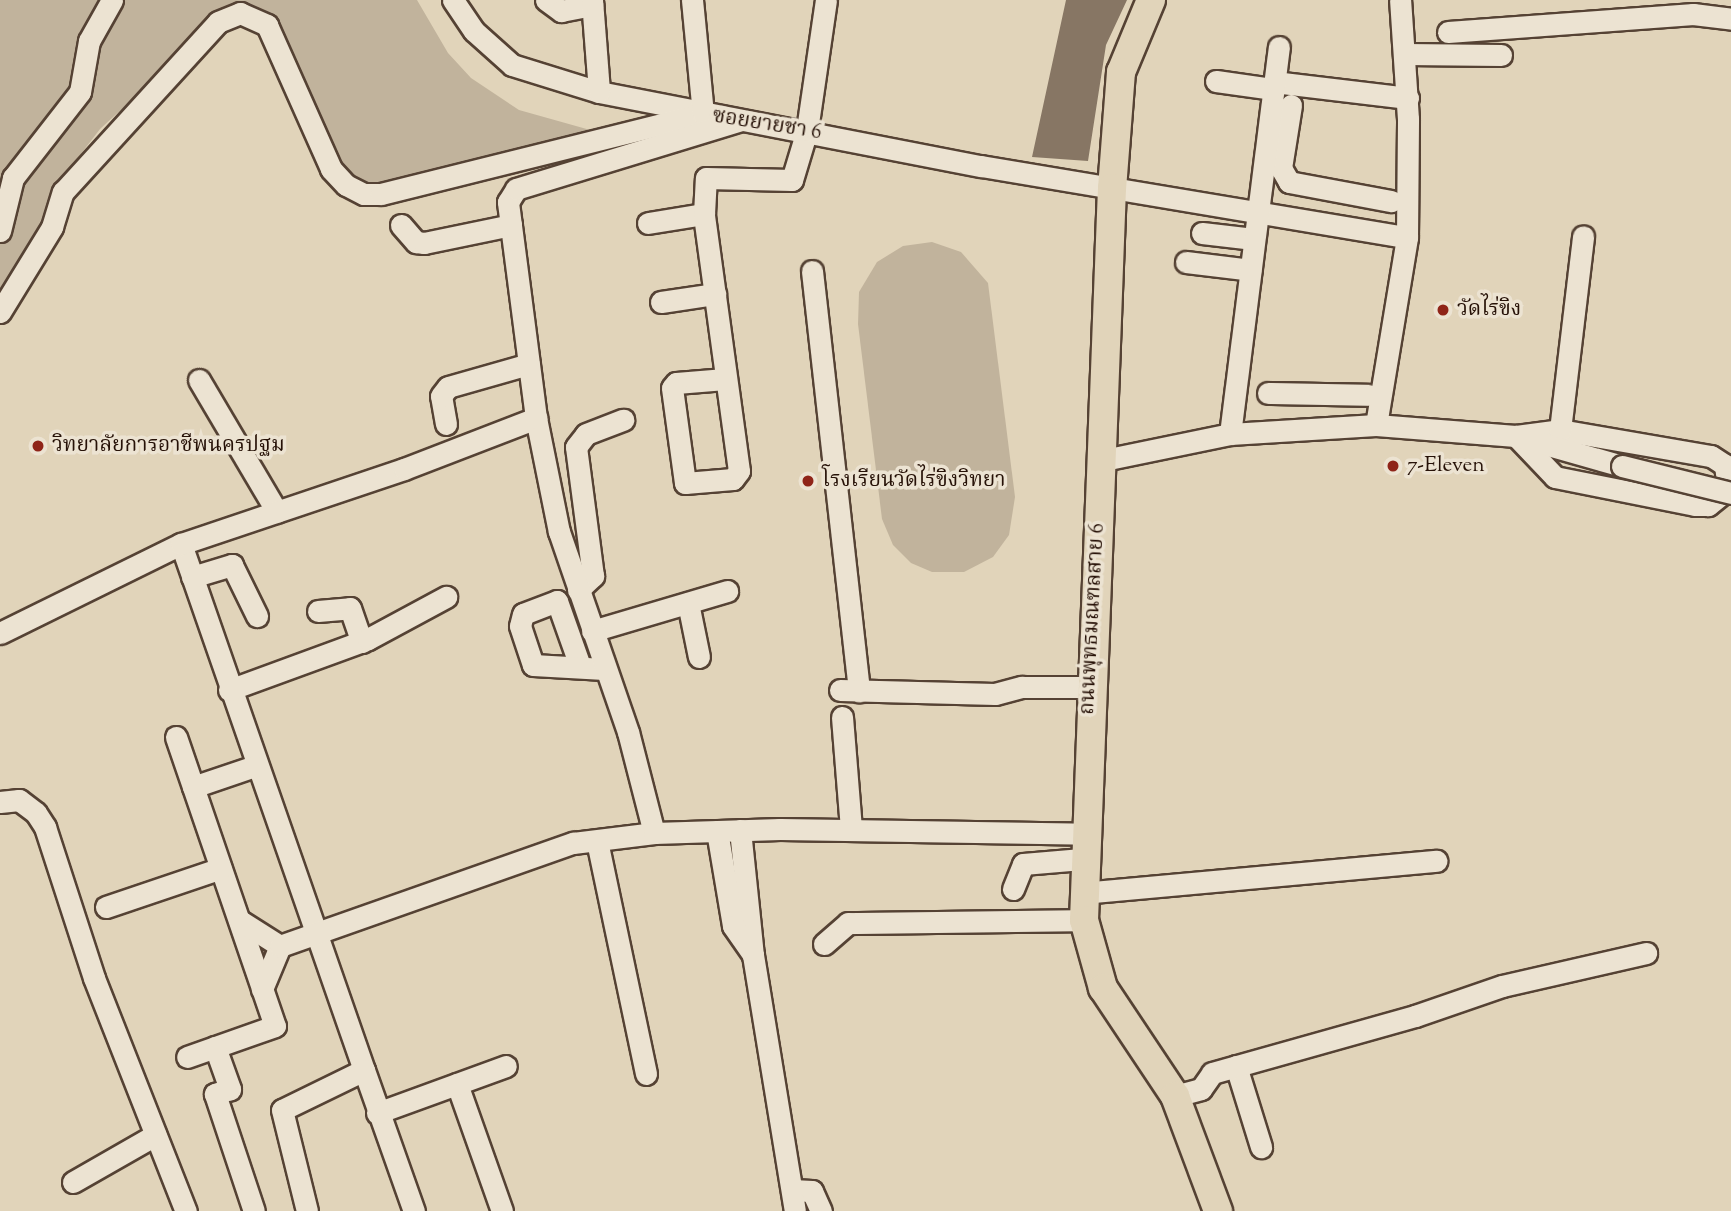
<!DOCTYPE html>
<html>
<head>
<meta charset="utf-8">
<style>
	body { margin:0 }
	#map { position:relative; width:1731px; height:1211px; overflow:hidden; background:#e1d4ba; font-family:"Sorts Mill Goudy","Noto Serif Thai",serif }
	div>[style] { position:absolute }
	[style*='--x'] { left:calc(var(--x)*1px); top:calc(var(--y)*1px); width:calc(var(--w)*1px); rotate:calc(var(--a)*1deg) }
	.green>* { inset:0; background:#c1b39c }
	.building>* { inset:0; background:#877664 }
	.roads { filter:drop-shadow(2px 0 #554234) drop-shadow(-2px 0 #554234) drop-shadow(0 2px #554234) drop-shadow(0 -2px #554234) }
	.minor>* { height:21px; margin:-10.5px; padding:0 10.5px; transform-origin:10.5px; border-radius:10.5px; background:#ece3d2 }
	.major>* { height:28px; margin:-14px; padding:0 14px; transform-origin:14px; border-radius:14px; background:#e1d4ba }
	.bridges { filter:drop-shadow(2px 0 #554234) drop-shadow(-2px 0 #554234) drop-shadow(0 2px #554234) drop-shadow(0 -2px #554234) }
	.minor-bridge>* { height:21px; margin:-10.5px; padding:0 10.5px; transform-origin:10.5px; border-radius:10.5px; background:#ece3d2 }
	.dots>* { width:19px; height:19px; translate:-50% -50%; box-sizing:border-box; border:4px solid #ece3d2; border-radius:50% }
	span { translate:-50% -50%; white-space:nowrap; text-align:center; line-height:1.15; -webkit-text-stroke:7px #ece3d2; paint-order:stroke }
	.street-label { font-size:21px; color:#261107 }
	.poi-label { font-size:21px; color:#261107 }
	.left { translate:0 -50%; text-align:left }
</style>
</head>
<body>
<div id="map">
	<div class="green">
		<div style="clip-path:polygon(0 0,417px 0,448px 53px,471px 78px,519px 110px,608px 135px,419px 184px,347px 185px,267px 24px,218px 21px,100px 129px,70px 168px,34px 239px,0 289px)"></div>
		<div style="clip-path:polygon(932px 242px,961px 252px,988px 283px,1015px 497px,1009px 535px,993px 557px,964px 572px,932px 572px,911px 563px,893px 545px,882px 519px,858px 324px,859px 292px,877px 262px,903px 246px)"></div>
	</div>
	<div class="building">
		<div style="clip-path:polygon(1066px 0,1127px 0,1106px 45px,1088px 161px,1032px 157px)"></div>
	</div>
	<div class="roads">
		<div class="minor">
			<div style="--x:453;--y:0;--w:37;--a:56"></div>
			<div style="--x:474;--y:31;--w:51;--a:41.8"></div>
			<div style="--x:512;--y:65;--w:91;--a:17.2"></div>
			<div style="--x:599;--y:92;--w:389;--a:11"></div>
			<div style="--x:981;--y:166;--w:432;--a:9.5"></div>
			<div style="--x:546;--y:0;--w:19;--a:36"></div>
			<div style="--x:561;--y:11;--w:32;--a:-11"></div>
			<div style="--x:592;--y:0;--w:92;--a:85.6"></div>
			<div style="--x:1448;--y:32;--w:246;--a:-4.2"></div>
			<div style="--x:1693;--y:14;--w:38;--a:7"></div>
			<div style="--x:1405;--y:54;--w:96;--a:0.6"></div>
			<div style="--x:1216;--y:81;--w:58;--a:8"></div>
			<div style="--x:1274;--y:82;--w:135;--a:6.8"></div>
			<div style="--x:1291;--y:105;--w:64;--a:99"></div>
			<div style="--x:1281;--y:168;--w:16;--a:60"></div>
			<div style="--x:1289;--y:182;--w:104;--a:10.6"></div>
			<div style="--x:648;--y:223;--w:57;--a:-9.1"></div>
			<div style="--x:401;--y:225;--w:23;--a:49"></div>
			<div style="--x:416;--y:242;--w:8;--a:7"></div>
			<div style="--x:424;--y:243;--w:89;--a:-11.7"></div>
			<div style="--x:0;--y:231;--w:55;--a:-76.2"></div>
			<div style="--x:13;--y:178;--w:109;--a:-52.1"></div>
			<div style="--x:80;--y:92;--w:52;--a:-80"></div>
			<div style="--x:89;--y:41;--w:47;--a:-60.7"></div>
			<div style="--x:1202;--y:233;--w:52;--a:6.6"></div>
			<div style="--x:1186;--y:262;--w:65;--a:7"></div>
			<div style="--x:812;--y:271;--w:423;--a:83.6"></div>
			<div style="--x:661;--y:302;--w:55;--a:-8.4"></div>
			<div style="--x:0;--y:312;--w:100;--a:-58.5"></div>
			<div style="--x:52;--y:227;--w:37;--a:-73"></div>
			<div style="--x:63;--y:192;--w:230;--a:-47.6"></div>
			<div style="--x:218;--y:22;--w:24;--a:-22"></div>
			<div style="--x:240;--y:13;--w:30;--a:24"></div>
			<div style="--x:267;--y:25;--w:158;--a:66"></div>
			<div style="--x:331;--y:169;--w:22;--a:47"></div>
			<div style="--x:346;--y:185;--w:20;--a:27"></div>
			<div style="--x:364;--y:194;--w:17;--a:0"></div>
			<div style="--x:381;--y:194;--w:332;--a:-14"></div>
			<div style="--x:703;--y:114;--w:115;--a:-95.5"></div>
			<div style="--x:725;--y:379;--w:49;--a:175.3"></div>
			<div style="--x:676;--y:383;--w:6;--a:129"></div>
			<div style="--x:672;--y:388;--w:96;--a:82.2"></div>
			<div style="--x:685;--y:483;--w:48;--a:-4.8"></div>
			<div style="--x:733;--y:479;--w:10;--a:-53"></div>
			<div style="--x:739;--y:471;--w:259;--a:-97.8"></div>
			<div style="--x:704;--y:214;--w:36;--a:-87"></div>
			<div style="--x:706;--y:178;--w:86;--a:1.3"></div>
			<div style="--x:792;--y:180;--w:52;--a:-73.3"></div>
			<div style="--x:807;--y:130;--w:131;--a:-81.7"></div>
			<div style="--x:199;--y:380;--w:153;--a:59.4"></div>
			<div style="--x:1268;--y:393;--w:100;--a:1.1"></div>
			<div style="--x:446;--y:424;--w:28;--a:-100"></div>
			<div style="--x:441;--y:396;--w:11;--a:-52"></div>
			<div style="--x:448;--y:387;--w:84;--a:-15.9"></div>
			<div style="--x:1376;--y:425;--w:191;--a:-80.6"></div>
			<div style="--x:1407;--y:237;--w:118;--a:-89.5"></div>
			<div style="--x:1408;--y:119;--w:119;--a:-93.8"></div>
			<div style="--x:1560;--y:430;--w:153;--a:9.8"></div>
			<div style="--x:1711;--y:456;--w:17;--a:33"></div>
			<div style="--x:1725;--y:465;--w:24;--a:83"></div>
			<div style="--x:1728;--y:489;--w:26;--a:141"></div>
			<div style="--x:1708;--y:505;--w:13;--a:180"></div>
			<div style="--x:1695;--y:505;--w:143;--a:-168.7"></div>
			<div style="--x:1555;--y:477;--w:57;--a:-133.6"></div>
			<div style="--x:1516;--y:436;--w:44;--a:-7.8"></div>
			<div style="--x:1560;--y:430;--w:195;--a:-83.2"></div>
			<div style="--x:1230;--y:434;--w:390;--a:-82.8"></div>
			<div style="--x:1099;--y:461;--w:134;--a:-11.6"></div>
			<div style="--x:1230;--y:434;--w:146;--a:-3.5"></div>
			<div style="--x:1376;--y:425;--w:140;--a:4.5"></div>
			<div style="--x:1516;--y:436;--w:110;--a:15.8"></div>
			<div style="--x:181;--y:544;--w:557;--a:70.82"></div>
			<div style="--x:364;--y:1070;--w:91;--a:154"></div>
			<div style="--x:282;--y:1110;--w:104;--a:76.1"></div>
			<div style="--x:192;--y:577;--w:42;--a:-16.7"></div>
			<div style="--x:232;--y:565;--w:57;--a:63.9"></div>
			<div style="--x:578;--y:590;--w:21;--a:-43"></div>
			<div style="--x:593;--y:576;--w:130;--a:-97.5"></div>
			<div style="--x:576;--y:447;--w:16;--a:-52"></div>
			<div style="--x:586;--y:434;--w:40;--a:-21"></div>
			<div style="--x:688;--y:603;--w:55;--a:78.5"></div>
			<div style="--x:318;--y:611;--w:32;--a:-5"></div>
			<div style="--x:350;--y:608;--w:36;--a:71"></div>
			<div style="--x:592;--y:631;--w:141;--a:-16.5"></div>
			<div style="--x:0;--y:633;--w:202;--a:-26.2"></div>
			<div style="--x:181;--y:544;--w:235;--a:-18.6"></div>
			<div style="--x:404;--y:469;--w:142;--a:-21.1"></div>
			<div style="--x:580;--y:666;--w:69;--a:-109.5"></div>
			<div style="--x:557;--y:601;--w:36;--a:159"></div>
			<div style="--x:523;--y:614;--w:12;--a:104"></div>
			<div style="--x:520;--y:626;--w:41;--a:71.6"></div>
			<div style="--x:533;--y:665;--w:71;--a:3.2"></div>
			<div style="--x:229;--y:690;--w:148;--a:-20.1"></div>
			<div style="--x:368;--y:639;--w:89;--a:-28.3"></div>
			<div style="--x:840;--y:690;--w:155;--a:1.5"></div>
			<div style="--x:995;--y:694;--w:28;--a:-15"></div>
			<div style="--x:1022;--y:687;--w:68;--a:0"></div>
			<div style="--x:842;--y:717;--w:113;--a:85.4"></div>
			<div style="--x:176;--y:737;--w:305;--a:71.1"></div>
			<div style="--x:275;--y:1026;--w:93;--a:160.6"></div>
			<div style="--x:193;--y:787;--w:65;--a:-18.7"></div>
			<div style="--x:0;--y:802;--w:19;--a:-6"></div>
			<div style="--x:19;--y:800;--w:21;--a:37"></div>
			<div style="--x:36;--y:813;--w:17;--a:57"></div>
			<div style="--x:45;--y:827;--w:159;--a:72"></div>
			<div style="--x:94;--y:978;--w:251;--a:68.5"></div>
			<div style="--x:740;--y:830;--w:126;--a:84.1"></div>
			<div style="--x:753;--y:955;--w:259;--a:80.7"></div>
			<div style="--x:717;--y:831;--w:96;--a:80.4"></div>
			<div style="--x:733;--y:926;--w:35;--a:55"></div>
			<div style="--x:654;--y:833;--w:104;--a:-104.4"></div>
			<div style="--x:628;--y:732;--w:212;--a:-109"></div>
			<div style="--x:559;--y:532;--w:116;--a:-101.4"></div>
			<div style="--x:536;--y:418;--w:218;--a:-97.4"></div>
			<div style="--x:508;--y:202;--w:15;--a:-58"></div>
			<div style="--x:516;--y:189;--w:233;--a:-17"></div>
			<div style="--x:597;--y:841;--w:238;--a:78.1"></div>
			<div style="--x:1013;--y:889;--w:27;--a:-68"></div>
			<div style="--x:1023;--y:864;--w:59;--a:-4.8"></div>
			<div style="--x:1082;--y:893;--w:356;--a:-5.2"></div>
			<div style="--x:106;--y:907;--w:121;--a:-18.7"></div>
			<div style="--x:239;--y:920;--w:49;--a:32.4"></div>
			<div style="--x:280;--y:946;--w:47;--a:112.7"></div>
			<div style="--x:824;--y:944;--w:32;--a:-41"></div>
			<div style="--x:848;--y:923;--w:236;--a:-0.7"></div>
			<div style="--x:280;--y:946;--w:311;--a:-19.4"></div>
			<div style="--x:573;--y:843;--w:82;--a:-7"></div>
			<div style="--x:654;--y:833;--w:126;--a:-1.8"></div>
			<div style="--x:780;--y:829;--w:304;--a:0.9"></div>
			<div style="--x:215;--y:1047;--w:45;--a:70.3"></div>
			<div style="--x:230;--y:1089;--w:16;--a:162"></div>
			<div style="--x:215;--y:1094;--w:123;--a:71.6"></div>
			<div style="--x:1236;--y:1066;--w:85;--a:72.8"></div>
			<div style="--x:364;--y:1070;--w:150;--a:70.5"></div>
			<div style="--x:457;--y:1084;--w:135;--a:70.5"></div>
			<div style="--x:1175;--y:1096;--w:27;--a:-15"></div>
			<div style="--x:1201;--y:1089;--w:19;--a:-55"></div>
			<div style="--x:1212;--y:1073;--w:211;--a:-15.7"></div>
			<div style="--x:1415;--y:1016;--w:92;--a:-19"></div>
			<div style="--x:1502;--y:986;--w:148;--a:-12.9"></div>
			<div style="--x:377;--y:1113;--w:137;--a:-20"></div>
			<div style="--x:73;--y:1182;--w:95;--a:-29.8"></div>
			<div style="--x:792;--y:1190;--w:20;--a:3"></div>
			<div style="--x:812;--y:1191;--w:22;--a:66"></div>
		</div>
		<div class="major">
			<div style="--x:1151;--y:0;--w:78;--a:112.6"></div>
			<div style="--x:1121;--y:72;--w:116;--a:94.4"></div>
			<div style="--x:1112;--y:188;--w:733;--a:92.19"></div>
			<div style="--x:1084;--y:920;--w:71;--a:74.4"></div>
			<div style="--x:1103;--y:988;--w:130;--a:56.3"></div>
			<div style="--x:1175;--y:1096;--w:123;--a:69.5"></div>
		</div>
	</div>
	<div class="bridges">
		<div class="minor-bridge">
			<div style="--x:1622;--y:466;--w:112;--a:13.9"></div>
		</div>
	</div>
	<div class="dots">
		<div style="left:1443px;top:310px;background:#8f2418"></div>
		<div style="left:38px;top:446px;background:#8f2418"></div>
		<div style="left:1393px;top:466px;background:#8f2418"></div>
		<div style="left:808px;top:481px;background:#8f2418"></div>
	</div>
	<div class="street-label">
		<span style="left:767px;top:125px;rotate:9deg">ซอยยายชา 6</span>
		<span style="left:1093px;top:619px;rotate:-87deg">ถนนพุทธมณฑลสาย 6</span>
	</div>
	<div class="poi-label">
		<span class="left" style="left:1457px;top:310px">วัดไร่ขิง</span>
		<span class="left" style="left:52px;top:446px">วิทยาลัยการอาชีพนครปฐม</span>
		<span class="left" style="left:1407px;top:466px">7-Eleven</span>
		<span class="left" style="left:822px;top:481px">โรงเรียนวัดไร่ขิงวิทยา</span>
	</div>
</div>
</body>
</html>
